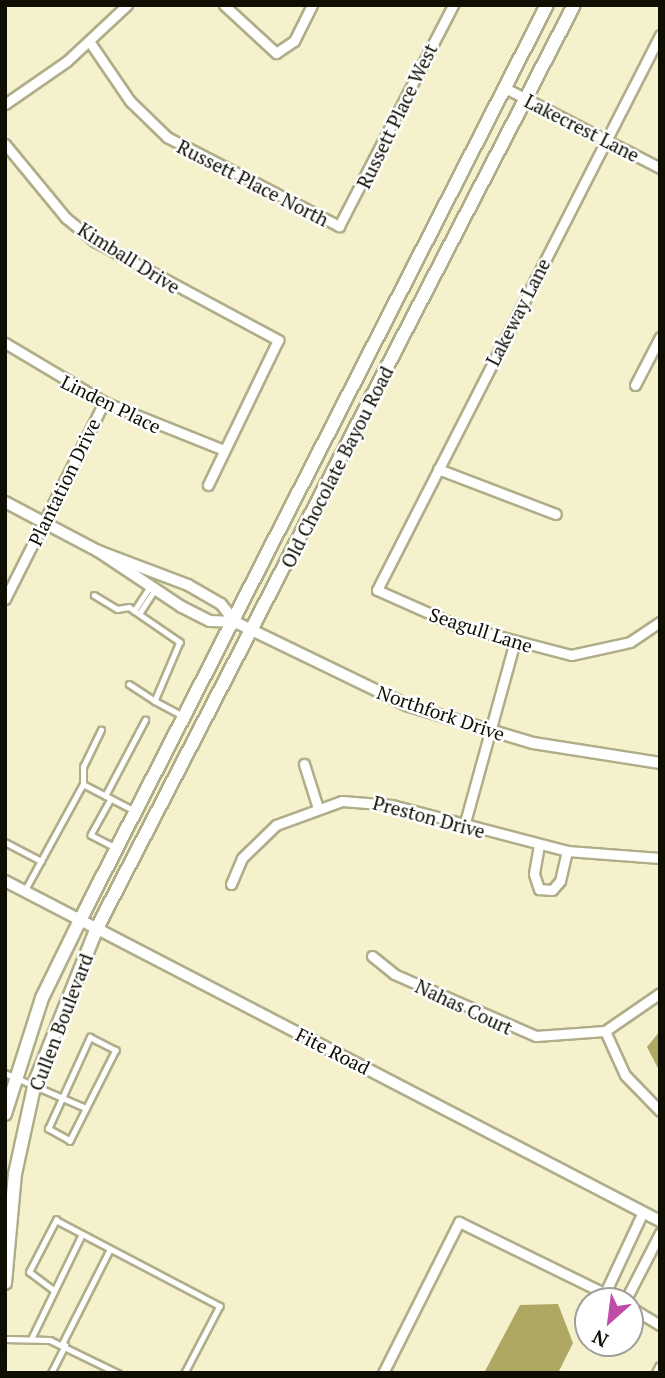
<!DOCTYPE html>
<html>
<head>
<meta charset="utf-8">
<style>
	body { margin:0 }
	#map { position:relative; width:665px; height:1378px; overflow:hidden; background:#f5f1cc; font-family:"PT Serif",serif }
	div>[style] { position:absolute }
	[style*='--x'] { left:calc(var(--x)*1px); top:calc(var(--y)*1px); width:calc(var(--w)*1px); rotate:calc(var(--a)*1deg) }
	.water>* { inset:0; background:#afa862 }
	.roads { filter:drop-shadow(2px 0 #b0ad89) drop-shadow(-2px 0 #b0ad89) drop-shadow(0 2px #b0ad89) drop-shadow(0 -2px #b0ad89) }
	.service>* { height:4.5px; margin:-2.25px; padding:0 2.25px; transform-origin:2.25px; border-radius:2.25px; background:#fff }
	.minor>* { height:9px; margin:-4.5px; padding:0 4.5px; transform-origin:4.5px; border-radius:4.5px; background:#fff }
	.tertiary>* { height:10px; margin:-5px; padding:0 5px; transform-origin:5px; border-radius:5px; background:#fff }
	.secondary>* { height:12px; margin:-6px; padding:0 6px; transform-origin:6px; border-radius:6px; background:#fff }
	span { translate:-50% -50%; white-space:nowrap; text-align:center; line-height:1.15; -webkit-text-stroke:5px #fff; paint-order:stroke }
	.street-label { font-size:19px; color:#0f0e03 }
	.frame { position:absolute; inset:0; border:7px solid #0f0e03; pointer-events:none }
	.north { position:absolute; left:574px; top:1287px; width:70px; height:70px; box-sizing:border-box; background:#fff; border:2px solid #9f9f9a; border-radius:50%; rotate:208deg; font-size:19px; font-weight:700; line-height:28px; text-align:center; color:#0f0e03 }
	.north::after { content:''; display:block; margin:auto; width:24px; height:32px; background:#bf4ca7; clip-path:polygon(50% 0,100% 100%,50% 72%,0 100%) }
</style>
</head>
<body>
<div id="map">
	<div class="water">
		<div style="clip-path:polygon(660px 1031px,660px 1072px,647px 1047px)"></div>
		<div style="clip-path:polygon(558px 1304px,573px 1343px,558px 1373px,484px 1373px,520px 1305px)"></div>
	</div>
	<div class="roads">
		<div class="service">
			<div style="--x:94;--y:595;--w:27;--a:31"></div>
			<div style="--x:117;--y:609;--w:12;--a:-9"></div>
			<div style="--x:129;--y:607;--w:62;--a:34.5"></div>
			<div style="--x:180;--y:642;--w:64;--a:113"></div>
			<div style="--x:155;--y:701;--w:32;--a:28"></div>
			<div style="--x:134;--y:611;--w:27;--a:-57"></div>
			<div style="--x:139;--y:614;--w:27;--a:-57"></div>
			<div style="--x:129;--y:684;--w:31;--a:33"></div>
			<div style="--x:83;--y:784;--w:17;--a:-90"></div>
			<div style="--x:83;--y:767;--w:41;--a:-64.1"></div>
			<div style="--x:105;--y:796;--w:86;--a:-62.2"></div>
			<div style="--x:111;--y:799;--w:41;--a:119.1"></div>
			<div style="--x:91;--y:835;--w:28;--a:27"></div>
			<div style="--x:5;--y:842;--w:41;--a:27.8"></div>
			<div style="--x:25;--y:890;--w:121;--a:-61.3"></div>
			<div style="--x:83;--y:784;--w:56;--a:27.5"></div>
			<div style="--x:90;--y:1037;--w:29;--a:27"></div>
			<div style="--x:116;--y:1050;--w:102;--a:116.8"></div>
			<div style="--x:70;--y:1141;--w:25;--a:-151"></div>
			<div style="--x:48;--y:1129;--w:101;--a:-65.5"></div>
			<div style="--x:5;--y:1073;--w:88;--a:23.4"></div>
			<div style="--x:54;--y:1291;--w:31;--a:-143"></div>
			<div style="--x:29;--y:1272;--w:59;--a:-62.6"></div>
			<div style="--x:56;--y:1220;--w:185;--a:27.7"></div>
			<div style="--x:220;--y:1306;--w:76;--a:117.6"></div>
			<div style="--x:32;--y:1337;--w:114;--a:-64.1"></div>
			<div style="--x:5;--y:1339;--w:45;--a:1.3"></div>
			<div style="--x:50;--y:1340;--w:76;--a:25.9"></div>
			<div style="--x:62;--y:1344;--w:106;--a:-63.2"></div>
			<div style="--x:51;--y:1373;--w:31;--a:-63"></div>
		</div>
		<div class="minor">
			<div style="--x:224;--y:5;--w:71;--a:42.7"></div>
			<div style="--x:276;--y:53;--w:22;--a:-34"></div>
			<div style="--x:294;--y:41;--w:40;--a:-63.4"></div>
			<div style="--x:660;--y:35;--w:623;--a:117.02"></div>
			<div style="--x:377;--y:590;--w:86;--a:23.9"></div>
			<div style="--x:456;--y:625;--w:119;--a:14.6"></div>
			<div style="--x:571;--y:655;--w:60;--a:-12.4"></div>
			<div style="--x:630;--y:642;--w:36;--a:-34"></div>
			<div style="--x:89;--y:41;--w:73;--a:55.7"></div>
			<div style="--x:130;--y:101;--w:52;--a:44.2"></div>
			<div style="--x:167;--y:137;--w:194;--a:27.4"></div>
			<div style="--x:339;--y:226;--w:249;--a:-62.7"></div>
			<div style="--x:505;--y:88;--w:174;--a:27.3"></div>
			<div style="--x:5;--y:104;--w:75;--a:-34.7"></div>
			<div style="--x:67;--y:61;--w:82;--a:-43"></div>
			<div style="--x:5;--y:144;--w:96;--a:50.5"></div>
			<div style="--x:66;--y:218;--w:38;--a:39"></div>
			<div style="--x:96;--y:242;--w:207;--a:28.3"></div>
			<div style="--x:278;--y:340;--w:161;--a:115.8"></div>
			<div style="--x:5;--y:343;--w:115;--a:30.8"></div>
			<div style="--x:104;--y:402;--w:129;--a:21.8"></div>
			<div style="--x:635;--y:385;--w:54;--a:-62.5"></div>
			<div style="--x:438;--y:469;--w:126;--a:20.9"></div>
			<div style="--x:5;--y:599;--w:220;--a:-63.3"></div>
			<div style="--x:304;--y:764;--w:43;--a:72.4"></div>
			<div style="--x:464;--y:826;--w:188;--a:-74.6"></div>
			<div style="--x:539;--y:845;--w:29;--a:100"></div>
			<div style="--x:534;--y:874;--w:16;--a:72"></div>
			<div style="--x:539;--y:889;--w:13;--a:4"></div>
			<div style="--x:552;--y:890;--w:12;--a:-48"></div>
			<div style="--x:560;--y:881;--w:31;--a:-77"></div>
			<div style="--x:231;--y:884;--w:28;--a:-67"></div>
			<div style="--x:242;--y:858;--w:47;--a:-44.1"></div>
			<div style="--x:276;--y:825;--w:70;--a:-20"></div>
			<div style="--x:342;--y:801;--w:50;--a:4.6"></div>
			<div style="--x:392;--y:805;--w:181;--a:14.7"></div>
			<div style="--x:567;--y:851;--w:93;--a:4.3"></div>
			<div style="--x:372;--y:956;--w:28;--a:39"></div>
			<div style="--x:394;--y:974;--w:155;--a:23.6"></div>
			<div style="--x:536;--y:1036;--w:69;--a:-4.1"></div>
			<div style="--x:605;--y:1031;--w:67;--a:-34.6"></div>
			<div style="--x:605;--y:1031;--w:48;--a:65.6"></div>
			<div style="--x:625;--y:1075;--w:50;--a:45.8"></div>
			<div style="--x:605;--y:1293;--w:89;--a:-64.9"></div>
			<div style="--x:625;--y:1301;--w:76;--a:-62.8"></div>
			<div style="--x:630;--y:1307;--w:35;--a:31"></div>
			<div style="--x:383;--y:1373;--w:169;--a:-63.3"></div>
			<div style="--x:459;--y:1222;--w:179;--a:26.1"></div>
			<div style="--x:657;--y:1373;--w:7;--a:-63"></div>
		</div>
		<div class="tertiary">
			<div style="--x:5;--y:502;--w:105;--a:27.8"></div>
			<div style="--x:98;--y:551;--w:101;--a:33.7"></div>
			<div style="--x:182;--y:607;--w:31;--a:27"></div>
			<div style="--x:210;--y:621;--w:25;--a:2"></div>
			<div style="--x:98;--y:551;--w:96;--a:20.7"></div>
			<div style="--x:188;--y:585;--w:38;--a:30"></div>
			<div style="--x:221;--y:604;--w:23;--a:52"></div>
			<div style="--x:235;--y:622;--w:193;--a:25.8"></div>
			<div style="--x:409;--y:706;--w:129;--a:16.6"></div>
			<div style="--x:533;--y:743;--w:129;--a:8.9"></div>
			<div style="--x:5;--y:881;--w:738;--a:27.43"></div>
		</div>
		<div class="secondary">
			<div style="--x:5;--y:1114;--w:122;--a:-72.3"></div>
			<div style="--x:42;--y:998;--w:87;--a:-64"></div>
			<div style="--x:80;--y:920;--w:1027;--a:-62.96"></div>
			<div style="--x:5;--y:1283;--w:109;--a:-84.8"></div>
			<div style="--x:15;--y:1174;--w:94;--a:-77.7"></div>
			<div style="--x:35;--y:1082;--w:166;--a:-68.1"></div>
			<div style="--x:97;--y:928;--w:1039;--a:-62.67"></div>
		</div>
	</div>
	<div class="street-label">
		<span style="left:397px;top:116px;rotate:-64deg">Russett Place West</span>
		<span style="left:582px;top:128px;rotate:27deg">Lakecrest Lane</span>
		<span style="left:253px;top:183px;rotate:27deg">Russett Place North</span>
		<span style="left:129px;top:258px;rotate:32deg">Kimball Drive</span>
		<span style="left:518px;top:312px;rotate:-63deg">Lakeway Lane</span>
		<span style="left:111px;top:404px;rotate:26deg">Linden Place</span>
		<span style="left:337px;top:467px;rotate:-63deg">Old Chocolate Bayou Road</span>
		<span style="left:64px;top:482px;rotate:-64deg">Plantation Drive</span>
		<span style="left:481px;top:630px;rotate:18deg">Seagull Lane</span>
		<span style="left:441px;top:713px;rotate:19deg">Northfork Drive</span>
		<span style="left:429px;top:817px;rotate:15deg">Preston Drive</span>
		<span style="left:464px;top:1007px;rotate:25deg">Nahas Court</span>
		<span style="left:61px;top:1022px;rotate:-69deg">Cullen Boulevard</span>
		<span style="left:333px;top:1051px;rotate:27deg">Fite Road</span>
	</div>
	<div class="frame"></div>
	<div class="north">N</div>
</div>
</body>
</html>
